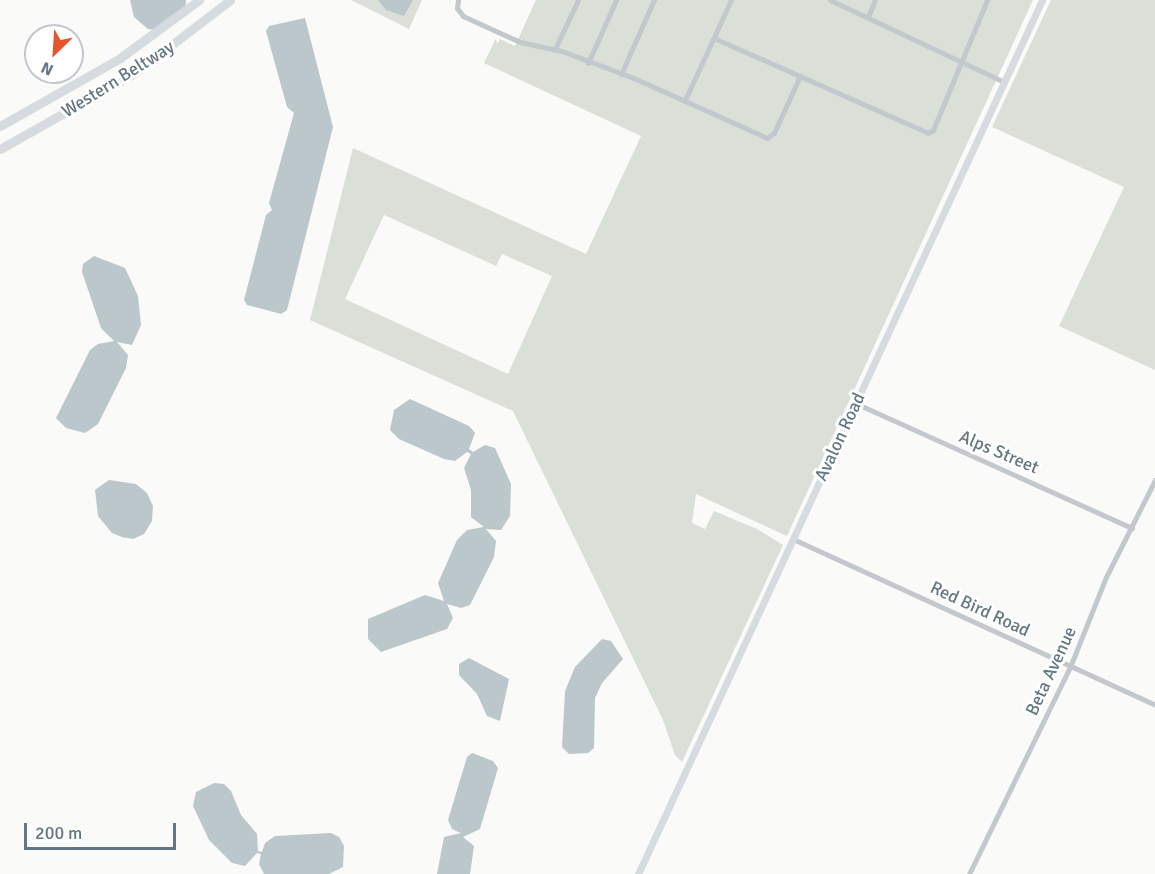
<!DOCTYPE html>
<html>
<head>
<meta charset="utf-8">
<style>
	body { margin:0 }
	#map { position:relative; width:1155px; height:874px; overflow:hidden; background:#fafaf8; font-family:Signika,sans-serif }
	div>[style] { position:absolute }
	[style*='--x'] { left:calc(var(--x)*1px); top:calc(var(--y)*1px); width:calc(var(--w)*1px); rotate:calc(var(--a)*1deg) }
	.green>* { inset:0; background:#dadfd7 }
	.water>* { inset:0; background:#bbc7cb }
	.minor>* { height:5px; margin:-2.5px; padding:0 2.5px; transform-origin:2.5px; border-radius:2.5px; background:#c3c8cc }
	.secondary>* { height:7px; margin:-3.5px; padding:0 3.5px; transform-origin:3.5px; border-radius:3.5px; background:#d6dbdf }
	.motorway>* { height:9px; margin:-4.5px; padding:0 4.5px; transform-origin:4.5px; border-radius:4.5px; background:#d6dbdf }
	span { translate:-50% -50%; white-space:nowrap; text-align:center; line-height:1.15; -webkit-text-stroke:6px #fff; paint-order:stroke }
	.street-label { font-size:18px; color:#657683 }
	.north { position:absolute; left:24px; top:24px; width:60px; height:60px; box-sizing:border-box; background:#fff; border:2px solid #c1c8cd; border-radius:50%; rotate:205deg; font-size:16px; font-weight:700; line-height:24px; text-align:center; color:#657683 }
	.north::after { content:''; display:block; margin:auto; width:21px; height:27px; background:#e4572e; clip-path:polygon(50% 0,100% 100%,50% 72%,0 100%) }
	.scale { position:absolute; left:24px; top:823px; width:152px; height:27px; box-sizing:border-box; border:3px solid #657683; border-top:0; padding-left:8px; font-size:18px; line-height:21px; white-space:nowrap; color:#657683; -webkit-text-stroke:4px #fff; paint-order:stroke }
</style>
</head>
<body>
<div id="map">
	<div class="green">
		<div style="clip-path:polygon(351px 0,422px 0,409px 29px)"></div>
		<div style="clip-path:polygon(evenodd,536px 0,1033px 0,787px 536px,696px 494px,692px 523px,705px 529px,714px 511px,757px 529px,783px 545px,682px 762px,675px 755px,663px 720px,513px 411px,310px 320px,353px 148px,586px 254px,641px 136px,484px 63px,496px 38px,497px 44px,500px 39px,515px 46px,536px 0,384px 215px,496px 266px,502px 254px,552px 276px,508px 374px,345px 299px,384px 215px)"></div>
		<div style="clip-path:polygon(1051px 0,1155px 0,1155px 370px,1059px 326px,1124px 187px,992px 127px)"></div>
	</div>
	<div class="water">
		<div style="clip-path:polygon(130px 0,186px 0,186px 1px,185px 12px,157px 30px,148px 29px,134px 17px)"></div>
		<div style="clip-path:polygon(378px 0,413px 0,404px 16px,386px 10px)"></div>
		<div style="clip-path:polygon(305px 18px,333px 127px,287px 310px,281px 314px,247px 305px,244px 300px,266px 215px,272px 210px,269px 203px,294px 113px,287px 107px,266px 31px,269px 26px)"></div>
		<div style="clip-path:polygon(94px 256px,125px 268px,138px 296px,141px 325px,132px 345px,117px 342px,128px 355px,126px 368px,98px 424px,85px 433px,66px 428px,56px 418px,90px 350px,98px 344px,114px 341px,101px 328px,82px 272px,83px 264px)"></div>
		<div style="clip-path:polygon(410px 399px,469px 426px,475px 433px,469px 449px,473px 452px,485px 445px,495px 448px,511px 484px,510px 516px,501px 530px,486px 529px,496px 541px,494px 557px,470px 605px,461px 608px,447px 604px,453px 618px,447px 629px,381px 652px,368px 639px,368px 619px,425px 595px,444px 601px,438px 583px,457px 540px,467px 530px,484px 527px,471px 517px,471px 490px,464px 468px,471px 454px,467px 452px,455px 461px,444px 459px,399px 439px,390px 430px,394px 410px)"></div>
		<div style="clip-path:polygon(109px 480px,136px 484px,147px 493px,153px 506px,152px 521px,144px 534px,133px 539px,122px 537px,112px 533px,98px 516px,95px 490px)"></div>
		<div style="clip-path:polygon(602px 639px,611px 641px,623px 659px,602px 683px,595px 698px,594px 748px,588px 753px,569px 754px,562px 747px,565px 691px,575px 667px)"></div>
		<div style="clip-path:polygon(469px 658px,509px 679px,500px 721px,487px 716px,477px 694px,459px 675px,459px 664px)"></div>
		<div style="clip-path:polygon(472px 753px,493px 761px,498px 768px,480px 829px,463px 837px,474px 846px,470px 874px,437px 874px,444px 837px,461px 833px,452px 829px,448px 820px,467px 757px)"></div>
		<div style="clip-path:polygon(214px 783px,224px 784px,231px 791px,241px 815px,257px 834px,258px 851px,262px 852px,265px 843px,275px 836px,331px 833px,339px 837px,344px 846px,343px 867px,329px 874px,264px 874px,259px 864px,261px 854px,257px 853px,245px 866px,232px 863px,209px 840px,193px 806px,196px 792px)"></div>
	</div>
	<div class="minor">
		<div style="--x:458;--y:0;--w:8;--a:97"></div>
		<div style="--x:457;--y:8;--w:10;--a:53"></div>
		<div style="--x:463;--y:16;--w:63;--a:24.5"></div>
		<div style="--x:520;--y:42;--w:43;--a:12.1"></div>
		<div style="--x:562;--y:51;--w:79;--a:20.7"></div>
		<div style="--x:636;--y:79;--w:144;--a:24.2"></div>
		<div style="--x:767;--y:138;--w:9;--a:-36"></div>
		<div style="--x:774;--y:133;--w:63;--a:-65.5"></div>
		<div style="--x:830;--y:0;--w:192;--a:25.2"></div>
		<div style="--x:868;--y:17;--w:18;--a:-68"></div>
		<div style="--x:714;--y:38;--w:234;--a:23.9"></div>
		<div style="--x:928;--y:133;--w:6;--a:-31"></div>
		<div style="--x:933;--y:130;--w:141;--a:-67.4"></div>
		<div style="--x:555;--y:49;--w:54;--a:-64.9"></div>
		<div style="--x:588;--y:63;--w:69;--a:-66"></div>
		<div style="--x:621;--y:74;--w:81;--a:-66"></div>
		<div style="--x:685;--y:100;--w:110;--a:-65.3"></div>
		<div style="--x:855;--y:403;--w:304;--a:24.3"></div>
		<div style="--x:793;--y:539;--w:398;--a:24.6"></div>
		<div style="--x:969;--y:874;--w:230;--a:-64"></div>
		<div style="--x:1070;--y:667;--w:97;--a:-68.2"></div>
		<div style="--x:1106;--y:577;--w:109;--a:-63.2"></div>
	</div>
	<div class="secondary">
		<div style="--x:638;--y:874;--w:963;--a:-65.19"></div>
	</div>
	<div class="motorway">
		<div style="--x:0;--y:126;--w:138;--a:-29.5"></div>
		<div style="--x:120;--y:58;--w:98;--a:-36.3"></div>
		<div style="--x:0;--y:149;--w:155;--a:-29.4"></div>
		<div style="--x:135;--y:73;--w:120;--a:-37.5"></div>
	</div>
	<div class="street-label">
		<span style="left:118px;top:79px;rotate:-32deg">Western Beltway</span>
		<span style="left:840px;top:437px;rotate:-65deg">Avalon Road</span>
		<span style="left:999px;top:452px;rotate:23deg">Alps Street</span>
		<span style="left:980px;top:609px;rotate:25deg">Red Bird Road</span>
		<span style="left:1051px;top:671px;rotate:-65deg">Beta Avenue</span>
	</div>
	<div class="north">N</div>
	<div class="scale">200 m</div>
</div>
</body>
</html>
